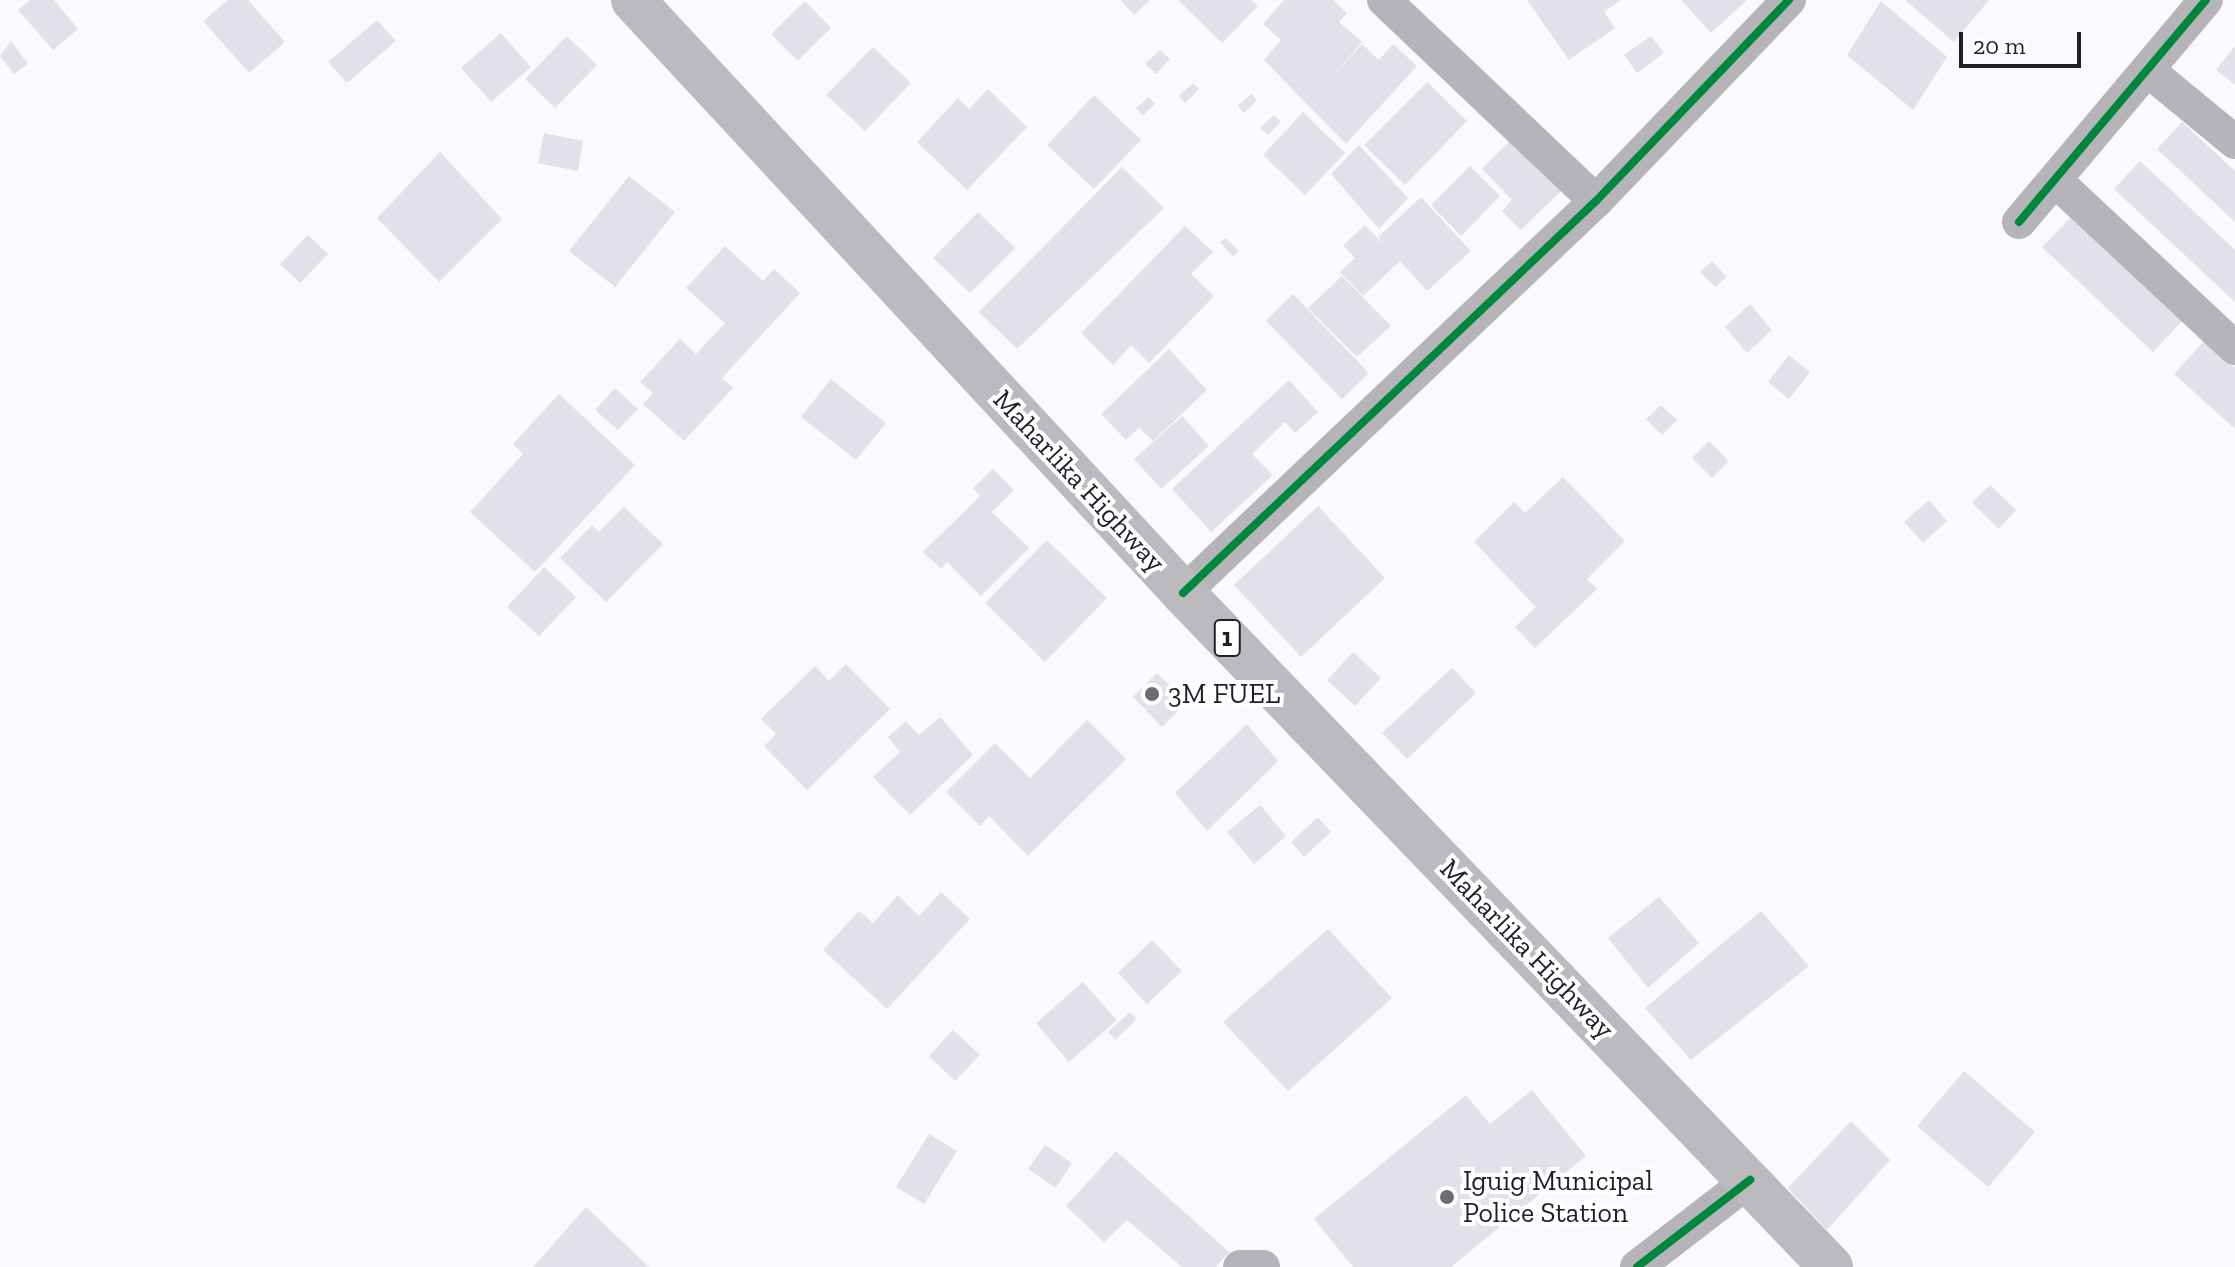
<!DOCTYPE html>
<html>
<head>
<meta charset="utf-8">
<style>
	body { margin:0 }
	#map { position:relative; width:2235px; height:1267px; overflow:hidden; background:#fbf9fd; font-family:"Zilla Slab",serif }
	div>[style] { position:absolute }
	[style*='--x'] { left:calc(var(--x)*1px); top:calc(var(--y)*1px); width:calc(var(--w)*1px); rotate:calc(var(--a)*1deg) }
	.building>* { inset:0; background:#e3e0e9 }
	.minor>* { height:34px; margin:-17px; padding:0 17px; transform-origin:17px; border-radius:17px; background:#b6b4b9 }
	.trunk>* { height:44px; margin:-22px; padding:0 22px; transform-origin:22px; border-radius:22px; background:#bcbabf }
	.cycleway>* { height:8px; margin:-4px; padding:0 4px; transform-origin:4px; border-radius:4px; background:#00873e }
	.dots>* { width:22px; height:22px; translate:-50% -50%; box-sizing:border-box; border:4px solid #fff; border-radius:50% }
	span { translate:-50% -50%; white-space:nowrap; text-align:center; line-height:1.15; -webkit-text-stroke:8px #fff; paint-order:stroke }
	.shield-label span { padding:2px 6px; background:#fff; border:2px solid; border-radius:6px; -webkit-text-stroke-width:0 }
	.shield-label { font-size:26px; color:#211e29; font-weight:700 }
	.street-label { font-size:28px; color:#211e29 }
	.poi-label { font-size:28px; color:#211e29 }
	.left { translate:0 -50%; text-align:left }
	.scale { position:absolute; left:1959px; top:32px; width:122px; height:36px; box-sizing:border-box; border:4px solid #211e29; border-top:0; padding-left:10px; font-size:24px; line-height:28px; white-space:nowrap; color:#211e29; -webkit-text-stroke:6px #fff; paint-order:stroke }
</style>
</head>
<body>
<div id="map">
	<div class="building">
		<div style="clip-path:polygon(30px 0,54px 0,78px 29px,53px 50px,18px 10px)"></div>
		<div style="clip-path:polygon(228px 0,248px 0,285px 42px,249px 73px,203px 21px)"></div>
		<div style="clip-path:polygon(1120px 0,1150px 0,1134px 15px)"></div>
		<div style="clip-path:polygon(1178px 0,1251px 0,1258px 6px,1222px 43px)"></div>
		<div style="clip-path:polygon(1284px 0,1333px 0,1347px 13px,1339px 22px,1362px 42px,1334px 75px,1362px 44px,1379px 60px,1393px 44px,1417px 66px,1346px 144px,1264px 60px,1281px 40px,1263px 24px)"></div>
		<div style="clip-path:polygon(1527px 0,1621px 0,1604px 12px,1615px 28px,1569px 60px)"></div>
		<div style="clip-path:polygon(1681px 0,1747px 0,1711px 33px)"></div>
		<div style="clip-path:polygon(1905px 0,1989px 0,1954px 42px)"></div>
		<div style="clip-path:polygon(805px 1px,831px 28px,798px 61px,771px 34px)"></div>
		<div style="clip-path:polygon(1881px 1px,1947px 57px,1913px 110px,1847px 55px)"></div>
		<div style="clip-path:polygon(377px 20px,396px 41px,347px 83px,328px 62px)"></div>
		<div style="clip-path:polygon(501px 33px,531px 67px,491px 102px,461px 68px)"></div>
		<div style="clip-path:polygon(567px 36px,597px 65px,555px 108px,525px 79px)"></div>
		<div style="clip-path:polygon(1651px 36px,1664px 53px,1637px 73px,1624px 55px)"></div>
		<div style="clip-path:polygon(11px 41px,28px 64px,14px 74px,0 56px)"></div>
		<div style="clip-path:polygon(2235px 46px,2235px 85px,2216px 70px)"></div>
		<div style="clip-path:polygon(873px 47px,911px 83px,865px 131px,826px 95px)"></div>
		<div style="clip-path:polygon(1160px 50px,1170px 59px,1156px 74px,1145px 64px)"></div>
		<div style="clip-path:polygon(1427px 82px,1467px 121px,1405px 185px,1364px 145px)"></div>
		<div style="clip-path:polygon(1193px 83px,1199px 89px,1185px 103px,1179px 96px)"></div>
		<div style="clip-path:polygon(988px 89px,1027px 127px,967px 190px,917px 142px,958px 98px,969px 109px)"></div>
		<div style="clip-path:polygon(1251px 94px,1257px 100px,1244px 113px,1238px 106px)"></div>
		<div style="clip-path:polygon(1094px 95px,1141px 140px,1094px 189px,1047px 145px)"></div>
		<div style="clip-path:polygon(1149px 97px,1155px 104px,1143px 116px,1136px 108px)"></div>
		<div style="clip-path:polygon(1303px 112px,1345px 153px,1305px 195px,1263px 155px)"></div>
		<div style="clip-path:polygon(1274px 115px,1281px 122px,1268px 135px,1260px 128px)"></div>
		<div style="clip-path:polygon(2182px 122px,2235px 171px,2235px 222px,2157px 149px)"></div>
		<div style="clip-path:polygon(544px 133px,583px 141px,578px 171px,538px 163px)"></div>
		<div style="clip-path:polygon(1510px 141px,1561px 191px,1521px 230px,1502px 211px,1512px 200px,1482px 169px)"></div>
		<div style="clip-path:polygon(1359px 145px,1408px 198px,1379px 229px,1331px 174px)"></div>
		<div style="clip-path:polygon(440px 152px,502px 219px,439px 282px,377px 218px)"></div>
		<div style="clip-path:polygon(2140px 161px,2235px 250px,2235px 302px,2114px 189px)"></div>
		<div style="clip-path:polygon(1470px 166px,1500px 196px,1461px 236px,1431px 205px)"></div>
		<div style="clip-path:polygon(1122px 167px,1164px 208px,1017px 349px,979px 312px)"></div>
		<div style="clip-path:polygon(629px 176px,675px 212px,615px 287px,569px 251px)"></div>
		<div style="clip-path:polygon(1421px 197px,1471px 251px,1427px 291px,1400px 261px,1363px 296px,1340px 272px,1355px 258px,1343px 245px,1365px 225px,1384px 245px,1378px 237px)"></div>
		<div style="clip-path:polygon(978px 212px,1015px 248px,970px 293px,933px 258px)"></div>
		<div style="clip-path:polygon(2075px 213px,2185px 318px,2153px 352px,2042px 247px)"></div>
		<div style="clip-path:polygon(1185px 226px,1213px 252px,1191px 274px,1214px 296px,1149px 363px,1131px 345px,1113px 365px,1081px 333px)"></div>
		<div style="clip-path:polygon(308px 235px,328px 254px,300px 283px,280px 264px)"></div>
		<div style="clip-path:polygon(1226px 238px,1239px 251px,1233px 257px,1220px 242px)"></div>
		<div style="clip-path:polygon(725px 246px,763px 281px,774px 269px,800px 293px,722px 378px,733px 388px,684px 441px,643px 404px,653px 393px,640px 382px,680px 339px,696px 354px,725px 323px,686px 288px)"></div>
		<div style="clip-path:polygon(1712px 261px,1727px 277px,1715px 287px,1700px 272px)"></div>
		<div style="clip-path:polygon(1342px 276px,1391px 326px,1357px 357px,1308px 308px)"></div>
		<div style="clip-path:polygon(1293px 294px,1369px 373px,1342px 399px,1266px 321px)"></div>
		<div style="clip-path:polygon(1750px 304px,1772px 330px,1747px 353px,1725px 327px)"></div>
		<div style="clip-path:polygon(2205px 340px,2235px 367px,2235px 429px,2174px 374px)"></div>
		<div style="clip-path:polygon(1169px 349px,1207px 390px,1153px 441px,1139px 428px,1126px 440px,1101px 414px)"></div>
		<div style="clip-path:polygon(1789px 355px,1810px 372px,1789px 399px,1768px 382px)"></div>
		<div style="clip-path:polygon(831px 379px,886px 423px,856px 460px,801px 417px)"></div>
		<div style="clip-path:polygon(1289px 380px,1318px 412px,1295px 433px,1285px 422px,1252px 454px,1273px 475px,1211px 532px,1172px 489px)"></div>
		<div style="clip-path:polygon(615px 388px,638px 409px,618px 430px,595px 410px)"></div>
		<div style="clip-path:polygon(559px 394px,635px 465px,535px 572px,470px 512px,523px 454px,513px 444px)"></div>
		<div style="clip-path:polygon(1661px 405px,1677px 420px,1662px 435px,1646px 419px)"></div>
		<div style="clip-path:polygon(1182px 416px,1209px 446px,1161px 489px,1134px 459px)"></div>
		<div style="clip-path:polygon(1709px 441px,1729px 461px,1712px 478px,1692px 458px)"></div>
		<div style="clip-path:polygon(993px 469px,1014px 490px,992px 512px,1029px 548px,981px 596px,947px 562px,941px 569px,923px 552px,980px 496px,973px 488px)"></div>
		<div style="clip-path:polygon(1563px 477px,1625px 541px,1587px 579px,1597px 589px,1535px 648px,1515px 627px,1536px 607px,1474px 542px,1514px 502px,1525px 513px)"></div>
		<div style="clip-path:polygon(1990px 485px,2016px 510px,1999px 529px,1972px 503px)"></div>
		<div style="clip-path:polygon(1929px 500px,1947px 521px,1923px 543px,1904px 522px)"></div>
		<div style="clip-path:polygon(1318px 506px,1385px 578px,1301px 657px,1234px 585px)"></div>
		<div style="clip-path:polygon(624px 507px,663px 544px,606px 602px,560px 558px,592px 525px,599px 532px)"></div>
		<div style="clip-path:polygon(1047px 540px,1107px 598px,1045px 662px,985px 603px)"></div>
		<div style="clip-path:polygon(544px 567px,576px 597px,539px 636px,507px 607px)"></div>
		<div style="clip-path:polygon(1353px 652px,1381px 678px,1355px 706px,1327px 680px)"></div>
		<div style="clip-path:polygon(846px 664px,890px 709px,807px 790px,764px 746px,776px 734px,761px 719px,815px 666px,829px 681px)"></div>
		<div style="clip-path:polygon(1452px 668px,1476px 693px,1407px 759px,1382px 733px)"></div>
		<div style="clip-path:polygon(1157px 673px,1187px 702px,1162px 727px,1133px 697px)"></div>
		<div style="clip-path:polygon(940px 717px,973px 755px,910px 815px,873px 777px,900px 752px,888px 737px,906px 721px,919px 735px)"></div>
		<div style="clip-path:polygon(1087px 720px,1126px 759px,1028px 856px,989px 816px,980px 826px,946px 792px,995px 743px,1030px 778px)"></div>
		<div style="clip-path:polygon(1247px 724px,1278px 761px,1207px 831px,1175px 793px)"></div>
		<div style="clip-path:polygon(1260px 805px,1286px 836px,1254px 864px,1227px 832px)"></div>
		<div style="clip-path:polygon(1318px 817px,1331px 832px,1304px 857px,1291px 842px)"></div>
		<div style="clip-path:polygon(941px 892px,970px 919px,887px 1009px,823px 950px,859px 911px,873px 923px,898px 895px,919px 916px)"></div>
		<div style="clip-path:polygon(1659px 897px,1699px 943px,1648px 988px,1608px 938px)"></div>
		<div style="clip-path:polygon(1761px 911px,1809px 966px,1691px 1060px,1645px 1008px)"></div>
		<div style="clip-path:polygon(1328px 929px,1392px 998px,1288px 1091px,1223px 1022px)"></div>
		<div style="clip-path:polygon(1152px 940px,1182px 971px,1147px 1004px,1118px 973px)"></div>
		<div style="clip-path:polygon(1083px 982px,1117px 1020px,1069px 1062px,1036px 1023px)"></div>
		<div style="clip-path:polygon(1130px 1012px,1137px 1019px,1115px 1040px,1108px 1032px)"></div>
		<div style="clip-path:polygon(953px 1030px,980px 1055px,955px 1081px,929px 1056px)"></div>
		<div style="clip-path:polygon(1964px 1071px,2035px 1132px,1988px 1187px,1917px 1126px)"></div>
		<div style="clip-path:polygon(1532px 1090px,1586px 1156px,1451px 1267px,1353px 1267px,1314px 1219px,1466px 1095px,1490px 1124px)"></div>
		<div style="clip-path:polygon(1851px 1121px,1890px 1160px,1827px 1230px,1788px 1188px)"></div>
		<div style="clip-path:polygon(929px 1134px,957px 1151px,924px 1204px,896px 1187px)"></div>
		<div style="clip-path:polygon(1045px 1145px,1072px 1163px,1056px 1188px,1028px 1169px)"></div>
		<div style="clip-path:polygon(1116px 1151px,1229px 1252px,1216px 1267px,1182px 1267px,1127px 1220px,1104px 1242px,1066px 1206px)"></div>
		<div style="clip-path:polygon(586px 1207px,649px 1267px,533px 1267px)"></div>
	</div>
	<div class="minor">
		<div style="--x:1384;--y:0;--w:292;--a:43.5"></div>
		<div style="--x:2150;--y:72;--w:110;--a:39.5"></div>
		<div style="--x:2056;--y:181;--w:245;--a:43"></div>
		<div style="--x:2019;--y:222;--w:290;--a:-49.9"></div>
		<div style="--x:1183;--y:593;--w:569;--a:-43.51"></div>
		<div style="--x:1596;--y:201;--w:279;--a:-46.2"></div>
		<div style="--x:1240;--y:1267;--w:23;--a:0"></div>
		<div style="--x:1637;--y:1267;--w:143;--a:-37.6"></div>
	</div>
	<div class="trunk">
		<div style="--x:633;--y:0;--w:809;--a:47.15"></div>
		<div style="--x:1183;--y:593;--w:935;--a:46.13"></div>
	</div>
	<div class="cycleway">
		<div style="--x:2019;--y:222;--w:290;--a:-49.9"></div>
		<div style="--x:1183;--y:593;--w:569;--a:-43.51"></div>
		<div style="--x:1596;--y:201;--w:279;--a:-46.2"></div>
		<div style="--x:1637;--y:1267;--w:143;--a:-37.6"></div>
	</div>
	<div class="dots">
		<div style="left:1152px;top:694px;background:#6d6b73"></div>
		<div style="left:1447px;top:1197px;background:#6d6b73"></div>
	</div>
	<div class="shield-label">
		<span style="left:1227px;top:638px">1</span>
	</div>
	<div class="street-label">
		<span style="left:1079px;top:481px;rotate:47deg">Maharlika Highway</span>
		<span style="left:1527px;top:949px;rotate:46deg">Maharlika Highway</span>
	</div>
	<div class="poi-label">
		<span class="left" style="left:1168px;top:694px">3M FUEL</span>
		<span class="left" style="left:1463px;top:1197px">Iguig Municipal<br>Police Station</span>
	</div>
	<div class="scale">20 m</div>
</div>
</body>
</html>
